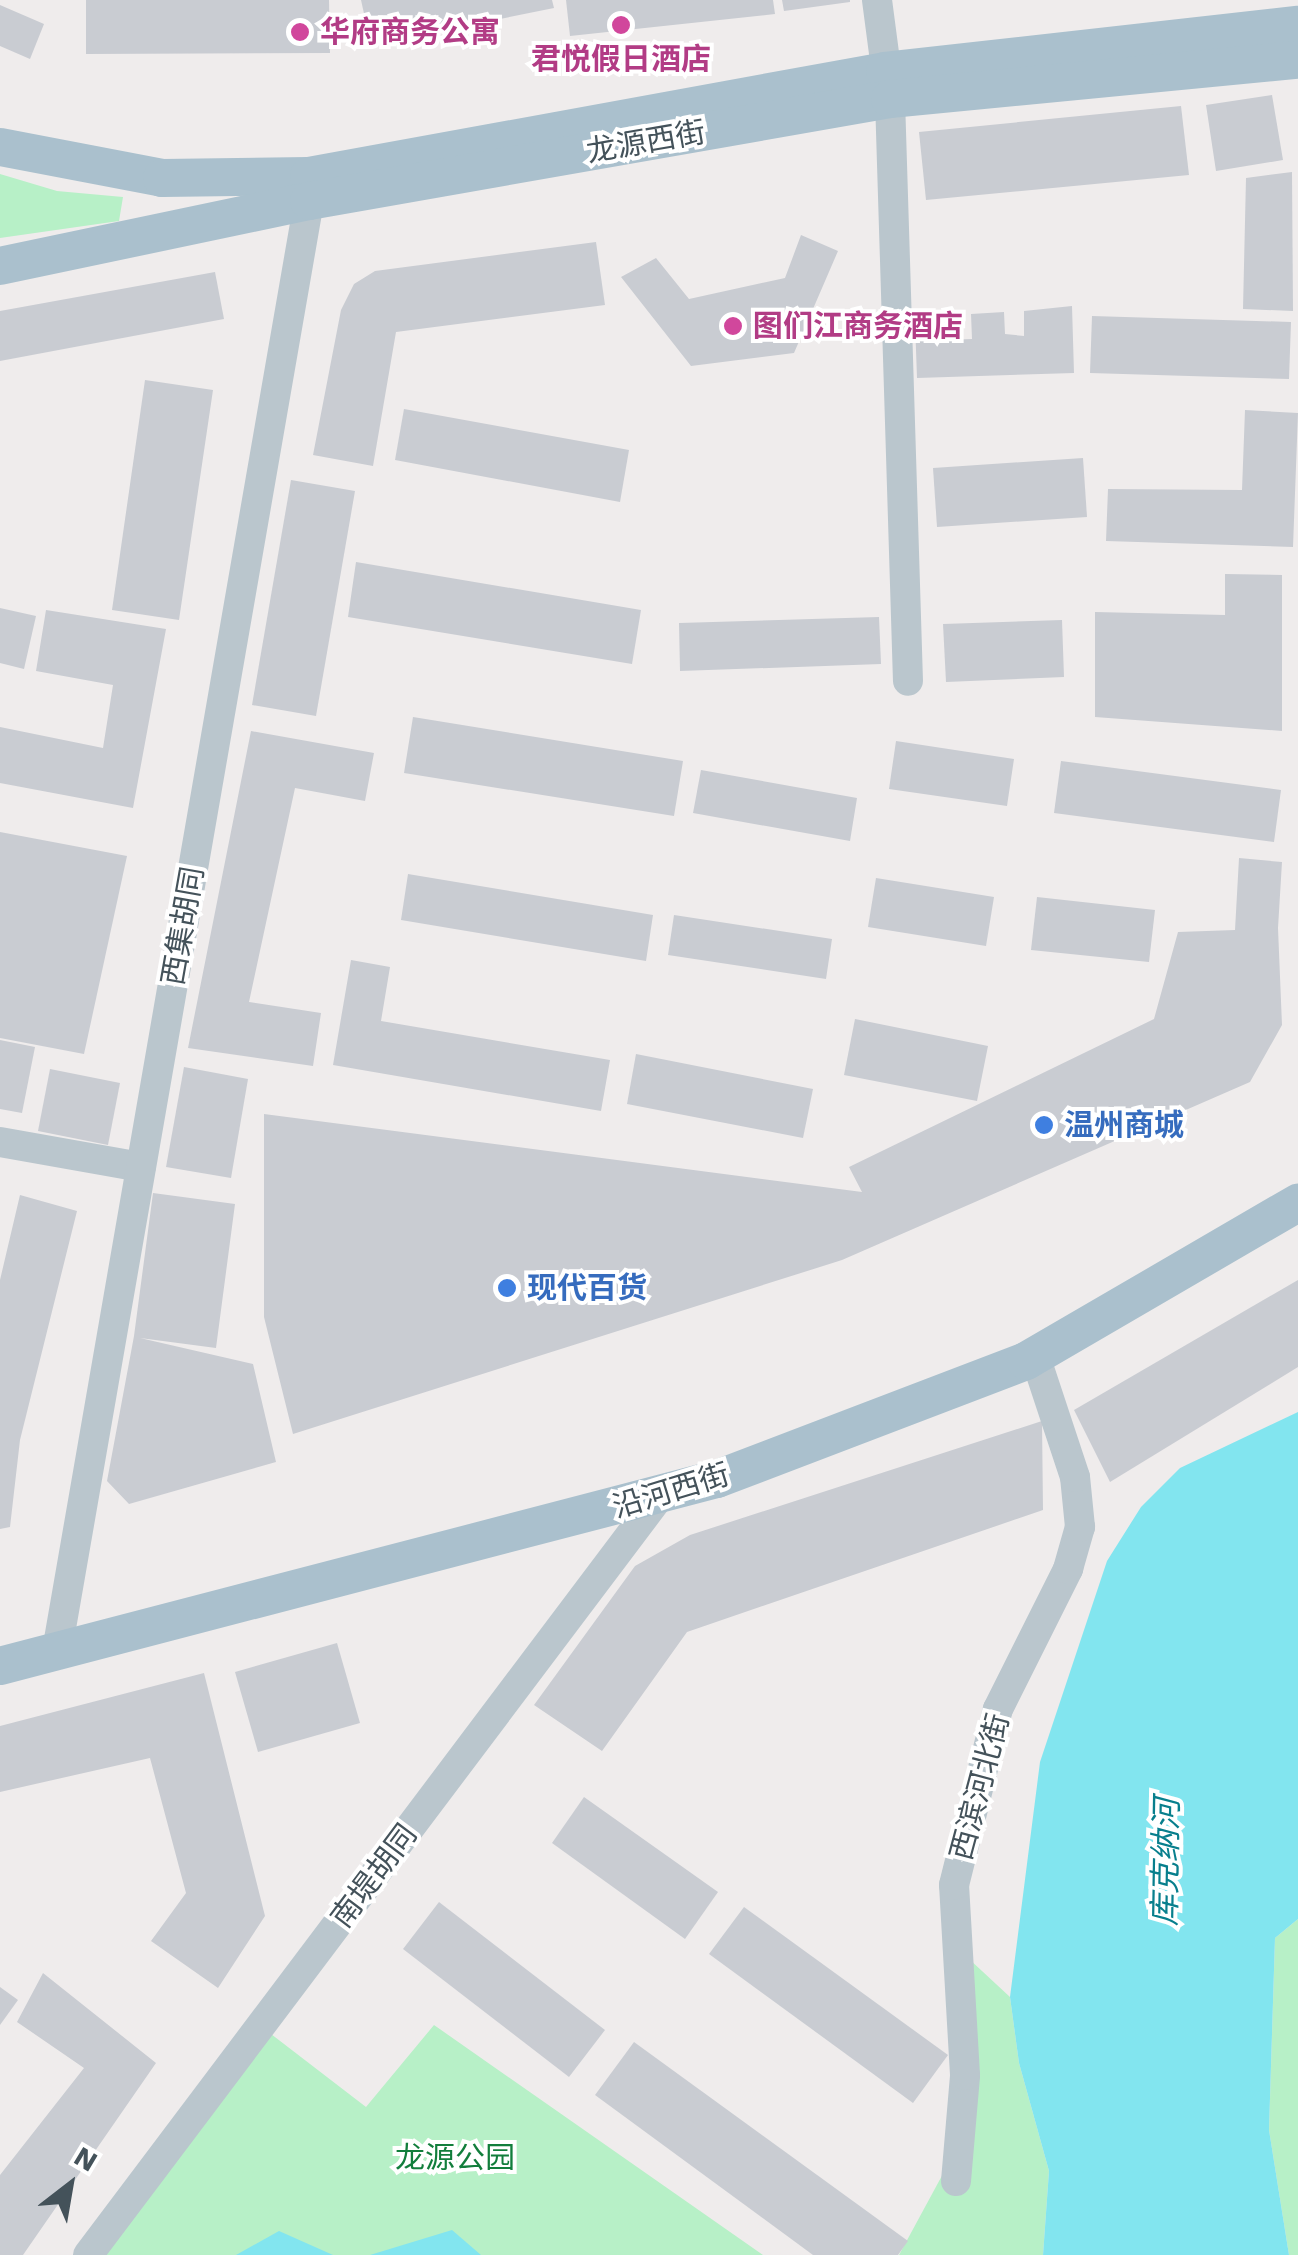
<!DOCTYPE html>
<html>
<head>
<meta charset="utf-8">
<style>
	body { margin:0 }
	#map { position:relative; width:1298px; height:2255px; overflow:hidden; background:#efecec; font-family:"Work Sans","Noto Sans SC",sans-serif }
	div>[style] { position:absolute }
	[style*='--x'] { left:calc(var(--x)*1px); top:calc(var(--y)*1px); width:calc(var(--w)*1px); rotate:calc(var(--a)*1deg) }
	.green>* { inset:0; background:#b7f0c7 }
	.water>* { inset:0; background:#82e5ef }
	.building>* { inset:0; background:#c9ccd2 }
	.minor>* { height:30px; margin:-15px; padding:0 15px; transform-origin:15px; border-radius:15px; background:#bac6cd }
	.major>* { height:38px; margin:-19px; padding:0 19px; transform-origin:19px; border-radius:19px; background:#aac0cd }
	.dots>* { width:28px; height:28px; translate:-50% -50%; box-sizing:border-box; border:5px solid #fff; border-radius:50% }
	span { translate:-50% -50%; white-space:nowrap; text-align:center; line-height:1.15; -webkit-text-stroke:8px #fff; paint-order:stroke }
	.hotel-label { font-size:30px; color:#b23c85; font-weight:700 }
	.left { translate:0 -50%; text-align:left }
	.street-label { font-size:30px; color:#44525a }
	.shop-label { font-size:30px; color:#366cbe; font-weight:700 }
	.park-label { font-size:30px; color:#127e3c }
	.water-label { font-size:32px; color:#087f8d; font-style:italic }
	.north { position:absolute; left:20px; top:2135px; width:100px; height:100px; -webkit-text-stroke:8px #fff; paint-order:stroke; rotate:31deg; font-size:28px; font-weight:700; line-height:40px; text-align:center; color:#44525a }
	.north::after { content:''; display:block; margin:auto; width:35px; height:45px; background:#44525a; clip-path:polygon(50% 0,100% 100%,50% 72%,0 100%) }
</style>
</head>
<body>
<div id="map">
	<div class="green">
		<div style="clip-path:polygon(0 174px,57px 191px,123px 197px,119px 221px,0 238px)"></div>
		<div style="clip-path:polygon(1298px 1919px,1298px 2255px,1289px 2255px,1269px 2130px,1275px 1938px)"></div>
		<div style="clip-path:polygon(968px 1958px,1010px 1997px,1019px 2063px,1049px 2171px,1043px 2255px,899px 2255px,977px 2111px)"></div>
		<div style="clip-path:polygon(434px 2025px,763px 2255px,100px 2255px,271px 2034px,366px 2107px)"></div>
	</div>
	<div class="water">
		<div style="clip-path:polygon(1298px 1412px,1298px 1919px,1275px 1938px,1269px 2130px,1289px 2255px,1043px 2255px,1049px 2171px,1019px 2063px,1010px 1997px,1040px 1762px,1107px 1561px,1141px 1507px,1180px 1468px)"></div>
		<div style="clip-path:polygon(452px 2230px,481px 2255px,370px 2255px)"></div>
		<div style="clip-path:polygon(279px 2231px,333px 2255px,236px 2255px)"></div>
	</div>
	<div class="building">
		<div style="clip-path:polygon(86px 0,329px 0,330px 53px,86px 54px)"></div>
		<div style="clip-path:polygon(361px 0,552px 0,554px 8px,371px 45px)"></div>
		<div style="clip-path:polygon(566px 0,773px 0,775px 14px,570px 36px)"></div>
		<div style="clip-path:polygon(782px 0,850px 0,850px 2px,784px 11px)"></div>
		<div style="clip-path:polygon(0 5px,44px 24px,30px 59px,0 46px)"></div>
		<div style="clip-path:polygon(1272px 95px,1283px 160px,1216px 171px,1206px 105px)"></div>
		<div style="clip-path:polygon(1181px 106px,1189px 175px,926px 200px,919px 132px)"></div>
		<div style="clip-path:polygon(1292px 172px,1293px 311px,1243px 309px,1246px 178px)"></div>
		<div style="clip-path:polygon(801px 235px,838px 251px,794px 353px,691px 366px,621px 277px,656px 258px,689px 299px,785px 278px)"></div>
		<div style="clip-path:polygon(596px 242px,605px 305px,396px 332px,373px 466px,313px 455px,341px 310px,354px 284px,375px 271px)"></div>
		<div style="clip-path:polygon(215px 272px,224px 319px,0 361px,0 311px)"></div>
		<div style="clip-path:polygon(1072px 306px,1074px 373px,917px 378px,915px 322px,944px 322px,945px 340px,972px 339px,971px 314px,1004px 312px,1005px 334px,1024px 336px,1024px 311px)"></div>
		<div style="clip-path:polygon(1092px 316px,1291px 322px,1289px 379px,1090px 373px)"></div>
		<div style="clip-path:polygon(145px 380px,213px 390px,179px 620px,112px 610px)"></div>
		<div style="clip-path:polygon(404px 409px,629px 450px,620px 502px,395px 460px)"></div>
		<div style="clip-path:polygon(1245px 410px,1298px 413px,1293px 547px,1106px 541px,1108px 489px,1242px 490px)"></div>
		<div style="clip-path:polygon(1083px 458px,1087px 517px,937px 527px,933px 468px)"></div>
		<div style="clip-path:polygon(291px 480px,355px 491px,316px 716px,252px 705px)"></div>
		<div style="clip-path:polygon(356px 562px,641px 610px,632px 664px,348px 617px)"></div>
		<div style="clip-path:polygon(1225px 574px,1282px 575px,1282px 731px,1095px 717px,1095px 612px,1225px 615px)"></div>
		<div style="clip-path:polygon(0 608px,36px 616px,24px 669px,0 663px)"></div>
		<div style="clip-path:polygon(46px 610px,166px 629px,133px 808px,0 783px,0 727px,103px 748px,113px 685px,36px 671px)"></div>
		<div style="clip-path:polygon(879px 617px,881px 664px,680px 671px,679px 623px)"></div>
		<div style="clip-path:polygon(1062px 620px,1064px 677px,946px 682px,943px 624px)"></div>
		<div style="clip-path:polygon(413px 717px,683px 761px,674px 816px,404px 773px)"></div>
		<div style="clip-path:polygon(251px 731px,374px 753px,365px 801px,295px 788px,249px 1002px,321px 1013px,313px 1066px,188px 1048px)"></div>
		<div style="clip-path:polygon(896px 741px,1014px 759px,1007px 806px,889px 789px)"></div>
		<div style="clip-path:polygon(1061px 761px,1281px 790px,1274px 842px,1054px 813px)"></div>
		<div style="clip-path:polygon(701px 770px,857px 798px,850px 841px,693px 813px)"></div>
		<div style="clip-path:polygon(0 832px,127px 856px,84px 1054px,0 1038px)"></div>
		<div style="clip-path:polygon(1239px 858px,1282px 862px,1278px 928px,1282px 1025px,1250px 1082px,842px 1260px,293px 1434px,264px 1317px,264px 1114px,862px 1192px,849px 1167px,1154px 1019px,1178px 932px,1235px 930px)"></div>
		<div style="clip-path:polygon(408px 874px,653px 915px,646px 961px,401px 920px)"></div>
		<div style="clip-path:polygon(876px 878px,994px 897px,986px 946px,868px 927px)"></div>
		<div style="clip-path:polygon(1037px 897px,1155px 910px,1149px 962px,1031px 950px)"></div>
		<div style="clip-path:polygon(674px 915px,832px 939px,826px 979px,668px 955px)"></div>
		<div style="clip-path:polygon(351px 960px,390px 967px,381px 1021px,610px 1060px,601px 1111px,333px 1065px)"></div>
		<div style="clip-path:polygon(855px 1019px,988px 1046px,977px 1101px,844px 1075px)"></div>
		<div style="clip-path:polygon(0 1040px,35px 1047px,22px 1113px,0 1109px)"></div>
		<div style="clip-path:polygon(636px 1054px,813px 1089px,803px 1138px,627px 1104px)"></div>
		<div style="clip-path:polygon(184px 1067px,248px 1079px,231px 1178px,166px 1167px)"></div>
		<div style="clip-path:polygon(50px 1069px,120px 1083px,108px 1145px,38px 1131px)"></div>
		<div style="clip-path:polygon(153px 1193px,235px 1204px,216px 1348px,140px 1338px,253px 1364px,276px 1462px,129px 1504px,107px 1481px,134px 1336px)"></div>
		<div style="clip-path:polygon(20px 1195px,77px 1211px,20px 1440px,10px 1527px,0 1529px,0 1280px)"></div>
		<div style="clip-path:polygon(1298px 1280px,1298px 1367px,1110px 1482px,1074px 1410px)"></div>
		<div style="clip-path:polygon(1042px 1421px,1043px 1510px,687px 1632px,602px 1751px,534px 1705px,635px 1566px,690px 1535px)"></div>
		<div style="clip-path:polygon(337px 1643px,360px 1723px,258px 1752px,235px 1672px)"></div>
		<div style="clip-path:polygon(204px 1673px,265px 1916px,218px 1988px,151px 1941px,186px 1893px,150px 1758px,0 1792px,0 1726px)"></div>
		<div style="clip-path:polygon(584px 1797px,718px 1892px,685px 1939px,552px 1843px)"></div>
		<div style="clip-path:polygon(439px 1902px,605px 2030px,569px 2077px,403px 1949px)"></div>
		<div style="clip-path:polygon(744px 1907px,948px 2055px,913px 2103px,709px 1954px)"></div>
		<div style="clip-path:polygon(43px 1973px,156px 2063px,23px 2255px,0 2255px,0 2175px,84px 2068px,17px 2022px)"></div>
		<div style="clip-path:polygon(0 1987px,18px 2000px,0 2025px)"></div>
		<div style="clip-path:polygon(634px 2042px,908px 2241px,898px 2255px,813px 2255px,595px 2095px)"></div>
	</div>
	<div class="minor">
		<div style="--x:877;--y:0;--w:100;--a:82.5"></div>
		<div style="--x:890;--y:99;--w:582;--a:88.23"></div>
		<div style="--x:0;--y:1142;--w:143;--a:10.1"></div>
		<div style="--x:57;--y:1651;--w:1472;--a:-80.14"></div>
		<div style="--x:956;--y:2181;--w:106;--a:-85.1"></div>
		<div style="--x:965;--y:2075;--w:190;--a:-93.3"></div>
		<div style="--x:954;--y:1885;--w:181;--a:-76"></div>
		<div style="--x:998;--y:1709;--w:157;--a:-63.4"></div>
		<div style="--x:1068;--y:1569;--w:44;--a:-74.1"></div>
		<div style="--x:1080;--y:1527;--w:50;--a:-95.7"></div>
		<div style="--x:1075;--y:1477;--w:127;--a:-108.3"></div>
		<div style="--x:88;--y:2255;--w:949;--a:-53.01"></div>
	</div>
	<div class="major">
		<div style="--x:0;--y:147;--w:165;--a:10.8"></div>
		<div style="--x:162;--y:178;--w:147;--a:-0.8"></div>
		<div style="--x:309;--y:176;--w:585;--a:-10.33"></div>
		<div style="--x:885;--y:71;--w:416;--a:-6.4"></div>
		<div style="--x:0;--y:266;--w:316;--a:-11.9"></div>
		<div style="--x:309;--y:201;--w:590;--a:-9.96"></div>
		<div style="--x:890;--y:99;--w:410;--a:-5.5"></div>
		<div style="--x:0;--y:1666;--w:741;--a:-14.62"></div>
		<div style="--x:717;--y:1479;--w:331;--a:-20.9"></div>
		<div style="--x:1026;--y:1361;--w:315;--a:-30.2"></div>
	</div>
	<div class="dots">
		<div style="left:621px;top:25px;background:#d1479c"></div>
		<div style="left:300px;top:32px;background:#d1479c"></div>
		<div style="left:733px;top:326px;background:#d1479c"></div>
		<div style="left:1044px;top:1125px;background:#3f7fe0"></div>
		<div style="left:507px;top:1288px;background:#3f7fe0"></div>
	</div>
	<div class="hotel-label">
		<span class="left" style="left:320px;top:32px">华府商务公寓</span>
		<span style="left:621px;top:59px">君悦假日酒店</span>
		<span class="left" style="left:753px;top:326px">图们江商务酒店</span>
	</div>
	<div class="street-label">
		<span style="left:646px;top:142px;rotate:-10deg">龙源西街</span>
		<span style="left:183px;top:926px;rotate:-80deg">西集胡同</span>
		<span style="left:671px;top:1491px;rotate:-17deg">沿河西街</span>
		<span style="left:980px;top:1787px;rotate:-75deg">西滨河北街</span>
		<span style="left:374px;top:1876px;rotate:-53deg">南堤胡同</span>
	</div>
	<div class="shop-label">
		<span class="left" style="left:1064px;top:1125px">温州商城</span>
		<span class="left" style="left:527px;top:1288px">现代百货</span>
	</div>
	<div class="park-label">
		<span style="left:455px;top:2158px">龙源公园</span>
	</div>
	<div class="water-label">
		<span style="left:1166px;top:1862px;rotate:-89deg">库克纳河</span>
	</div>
	<div class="north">N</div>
</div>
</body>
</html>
